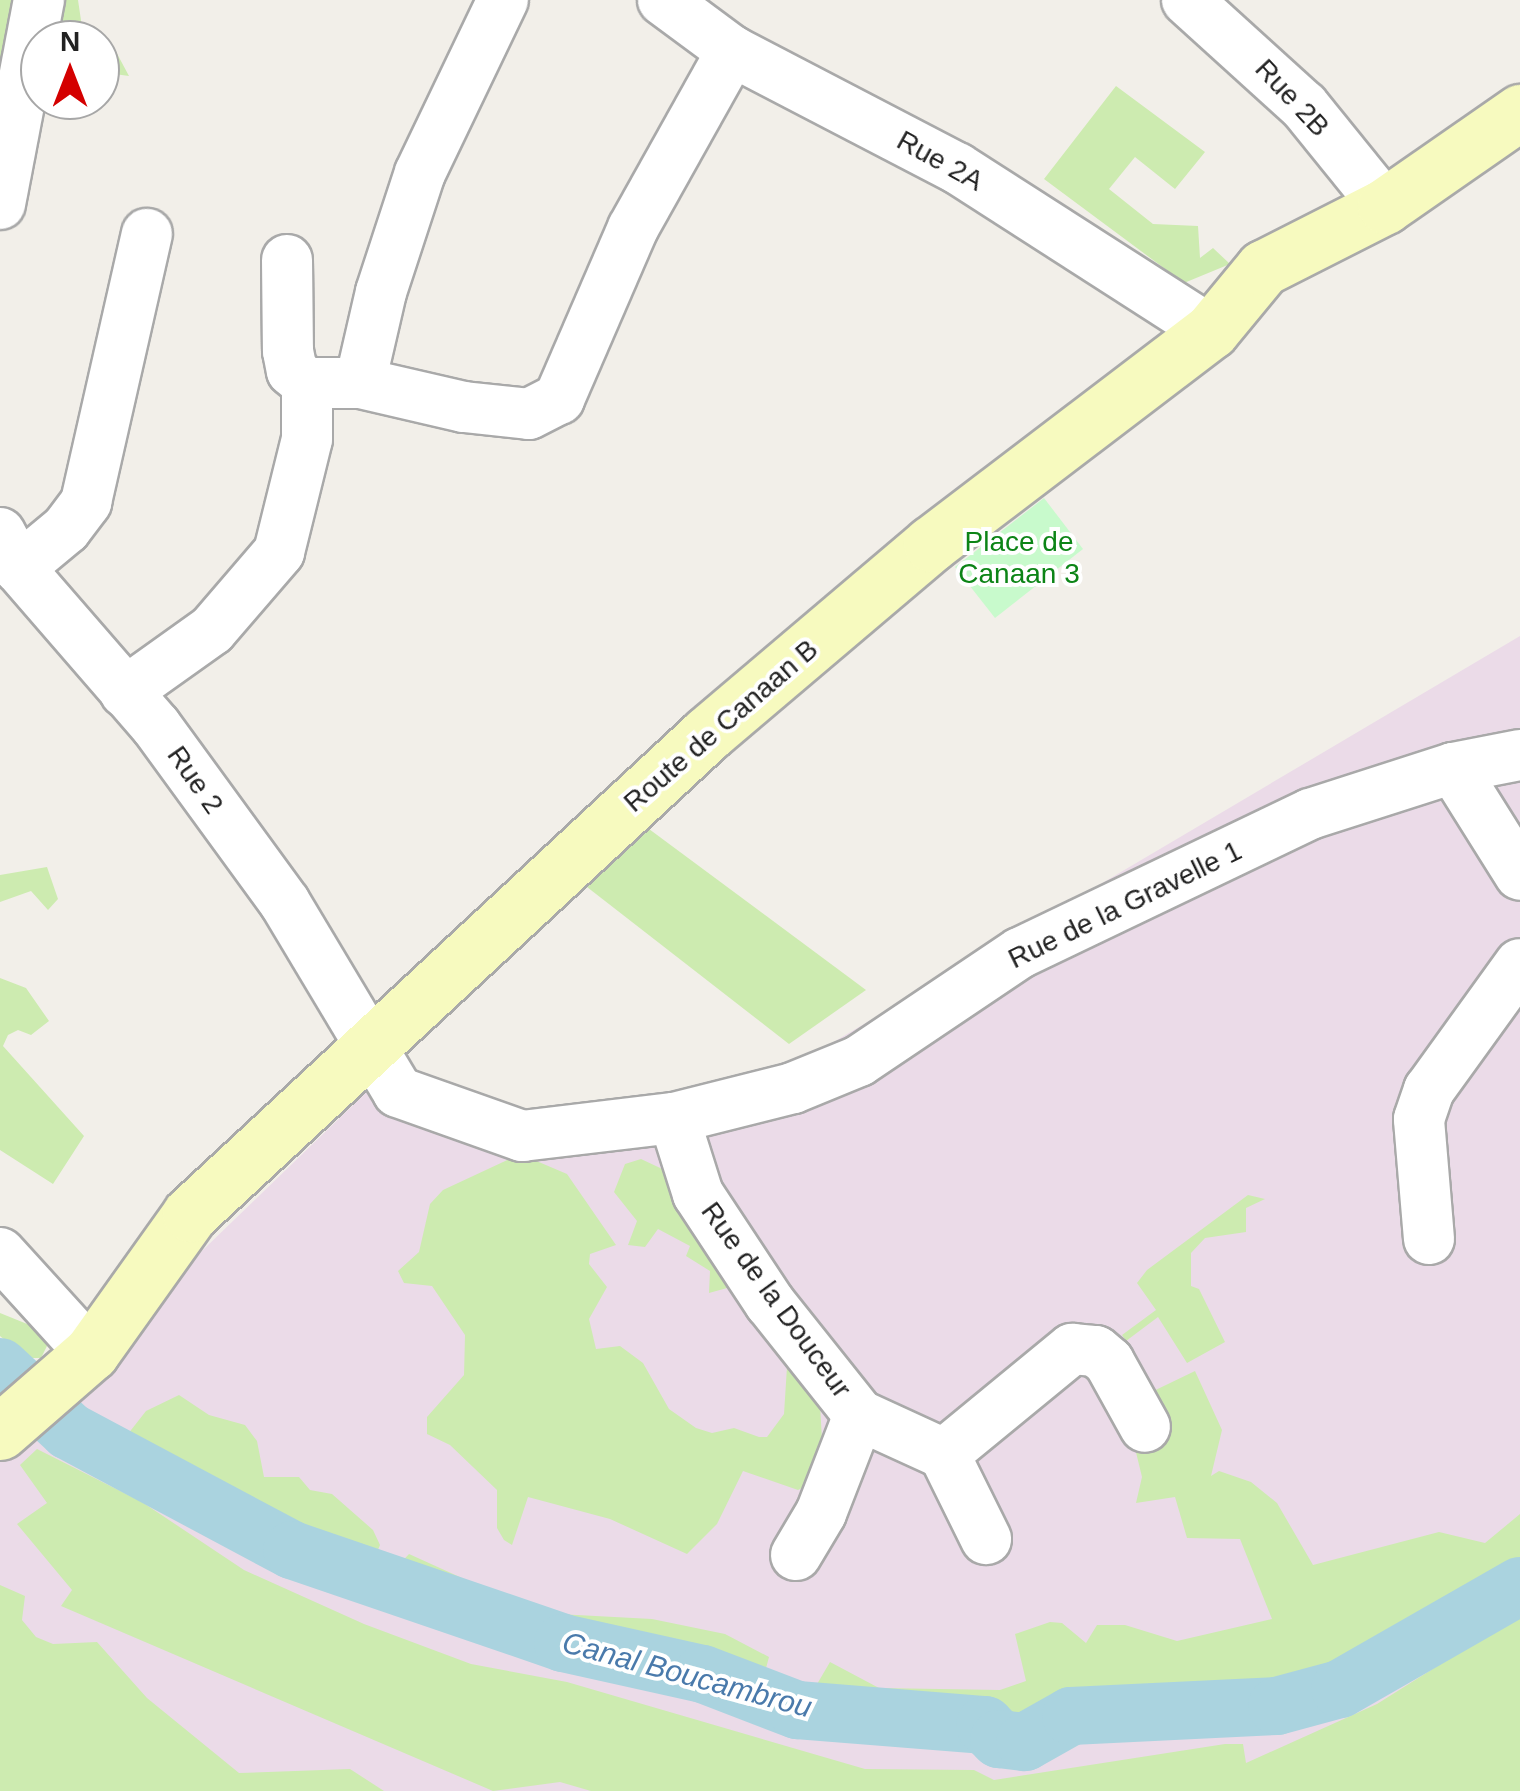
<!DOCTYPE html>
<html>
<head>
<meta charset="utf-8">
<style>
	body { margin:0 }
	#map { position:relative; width:1520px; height:1791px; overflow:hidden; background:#f2efe9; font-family:Arial,sans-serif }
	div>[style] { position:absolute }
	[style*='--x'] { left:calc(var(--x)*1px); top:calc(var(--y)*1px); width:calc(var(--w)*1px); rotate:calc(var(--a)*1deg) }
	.industrial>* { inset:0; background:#ebdbe8 }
	.grass>* { inset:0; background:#cdebb0 }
	.park>* { inset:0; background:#c8facc }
	.canal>* { height:58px; margin:-29px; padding:0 29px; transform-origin:29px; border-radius:29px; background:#aad3df }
	.roads { filter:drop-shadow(2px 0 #a9a9a9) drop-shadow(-2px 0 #a9a9a9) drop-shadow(0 2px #a9a9a9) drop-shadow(0 -2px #a9a9a9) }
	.street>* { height:50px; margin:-25px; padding:0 25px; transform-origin:25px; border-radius:25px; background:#fff }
	.secondary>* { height:55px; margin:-27.5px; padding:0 27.5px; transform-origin:27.5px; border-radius:27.5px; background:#f7fabf }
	span { translate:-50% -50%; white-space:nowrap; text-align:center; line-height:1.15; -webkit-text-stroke:8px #fff; paint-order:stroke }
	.street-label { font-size:28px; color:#222 }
	.park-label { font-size:28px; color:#0c8416 }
	.water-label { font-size:30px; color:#4a7aab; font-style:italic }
	.north { position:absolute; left:20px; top:20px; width:100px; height:100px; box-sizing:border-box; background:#fff; border:2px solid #a7a7a7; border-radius:50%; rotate:0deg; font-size:28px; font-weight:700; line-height:40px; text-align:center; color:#222 }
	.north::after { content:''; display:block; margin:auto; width:35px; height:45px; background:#d40000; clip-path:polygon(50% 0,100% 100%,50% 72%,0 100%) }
</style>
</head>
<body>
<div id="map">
	<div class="industrial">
		<div style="clip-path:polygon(1520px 636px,1520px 1791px,0 1791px,0 1446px,382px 1077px,523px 1123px,676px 1106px,815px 1053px)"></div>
	</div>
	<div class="grass">
		<div style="clip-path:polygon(0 0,25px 0,0 87px)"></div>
		<div style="clip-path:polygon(62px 0,78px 0,82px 27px,114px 48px,129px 76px,100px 72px,100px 40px,52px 40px)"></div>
		<div style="clip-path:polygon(1116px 86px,1205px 152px,1175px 189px,1135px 157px,1109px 189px,1153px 224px,1198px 226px,1200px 258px,1213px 248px,1230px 264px,1184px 283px,1044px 179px)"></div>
		<div style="clip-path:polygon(649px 829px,866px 990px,789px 1044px,587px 887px)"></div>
		<div style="clip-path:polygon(47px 867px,58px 899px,48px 910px,31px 891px,0 902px,0 875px)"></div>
		<div style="clip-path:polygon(0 978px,26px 988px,49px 1021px,31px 1035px,18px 1030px,8px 1035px,3px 1046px,84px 1136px,53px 1184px,0 1150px)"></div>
		<div style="clip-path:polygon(520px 1154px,567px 1174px,616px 1245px,590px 1254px,589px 1264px,607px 1287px,589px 1319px,596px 1349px,620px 1346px,643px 1363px,669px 1409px,696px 1428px,712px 1433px,734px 1428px,759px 1437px,767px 1437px,784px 1414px,788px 1351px,820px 1404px,823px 1458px,810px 1484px,798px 1490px,743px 1471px,717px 1524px,687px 1554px,610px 1519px,528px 1497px,512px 1545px,504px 1540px,497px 1528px,497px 1490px,450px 1445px,427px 1434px,427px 1417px,464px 1375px,465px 1335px,432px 1286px,404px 1283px,398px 1271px,419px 1252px,430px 1204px,443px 1190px)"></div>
		<div style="clip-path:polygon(641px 1159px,675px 1175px,733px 1280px,727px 1288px,709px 1293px,710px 1271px,686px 1256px,690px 1246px,658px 1229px,645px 1247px,628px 1245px,637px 1221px,614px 1192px,625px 1164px)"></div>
		<div style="clip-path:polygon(1248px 1195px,1265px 1199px,1246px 1208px,1246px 1232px,1205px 1238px,1191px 1253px,1191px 1286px,1199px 1289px,1225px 1342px,1187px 1363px,1158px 1317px,1126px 1341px,1122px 1335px,1156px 1310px,1137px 1283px,1147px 1270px)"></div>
		<div style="clip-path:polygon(0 1313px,42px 1330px,48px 1344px,41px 1358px,26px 1358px,0 1336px)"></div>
		<div style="clip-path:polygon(1195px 1371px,1222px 1430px,1211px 1476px,1219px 1471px,1251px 1482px,1277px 1503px,1313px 1565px,1439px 1532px,1485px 1543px,1520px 1514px,1520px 1581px,1378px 1665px,1136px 1705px,1101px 1698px,1037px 1733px,997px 1737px,856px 1725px,767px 1706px,767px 1689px,781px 1680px,813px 1691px,830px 1662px,879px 1688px,1000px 1690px,1026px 1681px,1015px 1634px,1050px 1622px,1062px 1623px,1086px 1643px,1097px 1625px,1125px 1625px,1177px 1641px,1272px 1619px,1240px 1539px,1187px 1538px,1175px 1497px,1136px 1503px,1142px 1477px,1133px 1440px,1141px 1397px)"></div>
		<div style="clip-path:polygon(179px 1395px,209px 1415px,245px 1425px,257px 1441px,264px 1477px,299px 1477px,310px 1490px,332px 1494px,373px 1530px,380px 1545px,363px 1586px,356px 1592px,275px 1562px,145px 1478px,83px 1450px,73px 1433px,124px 1439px,146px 1411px)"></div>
		<div style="clip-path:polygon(37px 1449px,142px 1502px,244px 1570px,364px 1624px,471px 1664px,567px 1682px,865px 1769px,974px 1770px,994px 1780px,1225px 1744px,1243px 1744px,1246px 1763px,1377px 1704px,1520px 1614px,1520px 1791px,591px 1791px,560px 1782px,493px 1791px,61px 1606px,72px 1590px,17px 1524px,47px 1503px,20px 1465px)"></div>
		<div style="clip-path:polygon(409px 1554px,539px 1613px,652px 1619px,725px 1634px,769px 1657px,765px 1672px,752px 1700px,738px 1701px,495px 1639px,388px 1599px,395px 1569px)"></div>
		<div style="clip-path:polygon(0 1585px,25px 1596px,22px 1620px,36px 1637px,53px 1644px,97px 1642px,147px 1698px,239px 1773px,350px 1769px,384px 1791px,0 1791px)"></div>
	</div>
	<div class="park">
		<div style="clip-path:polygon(1044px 498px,1083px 549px,995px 618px,955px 567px)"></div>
	</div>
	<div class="canal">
		<div style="--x:0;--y:1367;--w:94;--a:42.8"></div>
		<div style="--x:69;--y:1431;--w:253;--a:28.1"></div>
		<div style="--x:292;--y:1550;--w:287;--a:18.9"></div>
		<div style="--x:563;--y:1643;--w:143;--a:12.5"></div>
		<div style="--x:703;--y:1674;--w:101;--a:21"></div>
		<div style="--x:797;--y:1710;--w:189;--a:4.6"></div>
		<div style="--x:985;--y:1725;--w:20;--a:45"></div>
		<div style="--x:999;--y:1739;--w:26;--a:7"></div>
		<div style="--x:1025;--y:1742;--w:53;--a:-29.5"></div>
		<div style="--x:1071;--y:1716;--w:206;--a:-2.8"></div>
		<div style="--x:1277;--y:1706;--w:65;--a:-15.1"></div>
		<div style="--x:1340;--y:1689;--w:207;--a:-29.8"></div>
	</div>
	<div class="roads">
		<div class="street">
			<div style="--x:663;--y:0;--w:86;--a:36.5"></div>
			<div style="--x:732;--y:51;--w:254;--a:27.5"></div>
			<div style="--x:957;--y:168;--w:302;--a:32.7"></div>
			<div style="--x:1187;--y:0;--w:158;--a:42.2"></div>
			<div style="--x:1304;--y:106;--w:129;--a:51"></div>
			<div style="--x:0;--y:204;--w:208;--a:-79.2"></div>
			<div style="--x:287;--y:260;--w:91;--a:89.4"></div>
			<div style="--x:288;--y:351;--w:20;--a:79"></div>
			<div style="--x:292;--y:371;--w:19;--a:39"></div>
			<div style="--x:360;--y:383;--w:93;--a:-77"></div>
			<div style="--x:381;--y:292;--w:125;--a:-71.9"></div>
			<div style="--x:420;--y:173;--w:192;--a:-64.4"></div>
			<div style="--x:0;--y:533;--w:40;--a:62"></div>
			<div style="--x:19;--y:568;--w:209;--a:49.1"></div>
			<div style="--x:156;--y:726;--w:219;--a:53.9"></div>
			<div style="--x:285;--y:903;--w:220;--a:59.1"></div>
			<div style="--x:398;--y:1092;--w:132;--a:19.5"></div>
			<div style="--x:522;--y:1136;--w:153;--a:-6.8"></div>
			<div style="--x:674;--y:1118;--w:123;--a:-14.1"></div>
			<div style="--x:793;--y:1088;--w:71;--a:-22.2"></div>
			<div style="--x:859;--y:1061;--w:194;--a:-33.9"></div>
			<div style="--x:1020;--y:953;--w:322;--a:-25.6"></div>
			<div style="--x:1310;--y:814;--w:150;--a:-17.8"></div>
			<div style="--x:1453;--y:768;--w:68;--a:-11"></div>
			<div style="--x:19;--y:568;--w:61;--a:-39.7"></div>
			<div style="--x:66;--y:529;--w:34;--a:-53"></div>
			<div style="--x:86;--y:502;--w:275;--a:-77.2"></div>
			<div style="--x:125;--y:692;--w:107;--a:-35.5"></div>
			<div style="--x:212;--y:630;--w:103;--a:-49.3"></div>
			<div style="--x:279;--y:552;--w:116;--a:-76.1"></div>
			<div style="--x:307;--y:439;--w:56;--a:-90"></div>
			<div style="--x:307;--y:383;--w:53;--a:0"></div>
			<div style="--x:360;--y:383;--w:107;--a:13"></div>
			<div style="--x:464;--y:407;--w:65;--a:6.1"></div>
			<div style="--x:529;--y:414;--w:34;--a:-27"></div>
			<div style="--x:559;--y:399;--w:186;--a:-66.6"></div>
			<div style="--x:633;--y:228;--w:203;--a:-60.8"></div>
			<div style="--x:1453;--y:768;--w:126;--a:57.9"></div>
			<div style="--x:674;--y:1118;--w:80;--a:72.5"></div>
			<div style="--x:698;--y:1194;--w:131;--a:56.6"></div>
			<div style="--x:770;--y:1303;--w:143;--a:51.5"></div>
			<div style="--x:859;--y:1415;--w:94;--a:24.6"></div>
			<div style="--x:944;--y:1454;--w:95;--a:63.7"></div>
			<div style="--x:1429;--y:1239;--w:120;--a:-94.8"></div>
			<div style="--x:1419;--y:1119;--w:31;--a:-71"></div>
			<div style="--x:1429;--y:1090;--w:155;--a:-54.2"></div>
			<div style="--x:0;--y:1253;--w:135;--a:47.7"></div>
			<div style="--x:944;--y:1454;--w:166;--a:-39.4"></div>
			<div style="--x:1072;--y:1349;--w:24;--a:5"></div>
			<div style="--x:1096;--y:1351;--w:17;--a:40"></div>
			<div style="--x:1109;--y:1362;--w:74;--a:61"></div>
			<div style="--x:796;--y:1555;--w:49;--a:-59.2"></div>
			<div style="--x:821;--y:1513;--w:105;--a:-68.8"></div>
		</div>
		<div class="secondary">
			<div style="--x:0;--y:1432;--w:121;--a:-41"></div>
			<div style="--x:91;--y:1353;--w:171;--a:-54.5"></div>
			<div style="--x:190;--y:1214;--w:705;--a:-42.87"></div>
			<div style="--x:707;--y:734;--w:294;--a:-40.3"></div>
			<div style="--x:931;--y:544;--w:352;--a:-37.3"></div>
			<div style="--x:1211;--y:331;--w:82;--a:-50.5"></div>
			<div style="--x:1263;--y:268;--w:137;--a:-26.9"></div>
			<div style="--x:1385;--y:206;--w:165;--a:-34.8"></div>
		</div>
	</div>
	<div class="street-label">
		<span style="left:1292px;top:98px;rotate:47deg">Rue 2B</span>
		<span style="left:940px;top:161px;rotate:29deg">Rue 2A</span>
		<span style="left:721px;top:726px;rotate:-41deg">Route de Canaan B</span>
		<span style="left:195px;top:780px;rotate:55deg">Rue 2</span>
		<span style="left:1125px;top:905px;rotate:-26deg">Rue de la Gravelle 1</span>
		<span style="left:776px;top:1300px;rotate:54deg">Rue de la Douceur</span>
	</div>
	<div class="park-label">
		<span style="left:1019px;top:558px">Place de<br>Canaan 3</span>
	</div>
	<div class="water-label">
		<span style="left:687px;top:1675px;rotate:15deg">Canal Boucambrou</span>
	</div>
	<div class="north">N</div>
</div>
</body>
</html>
